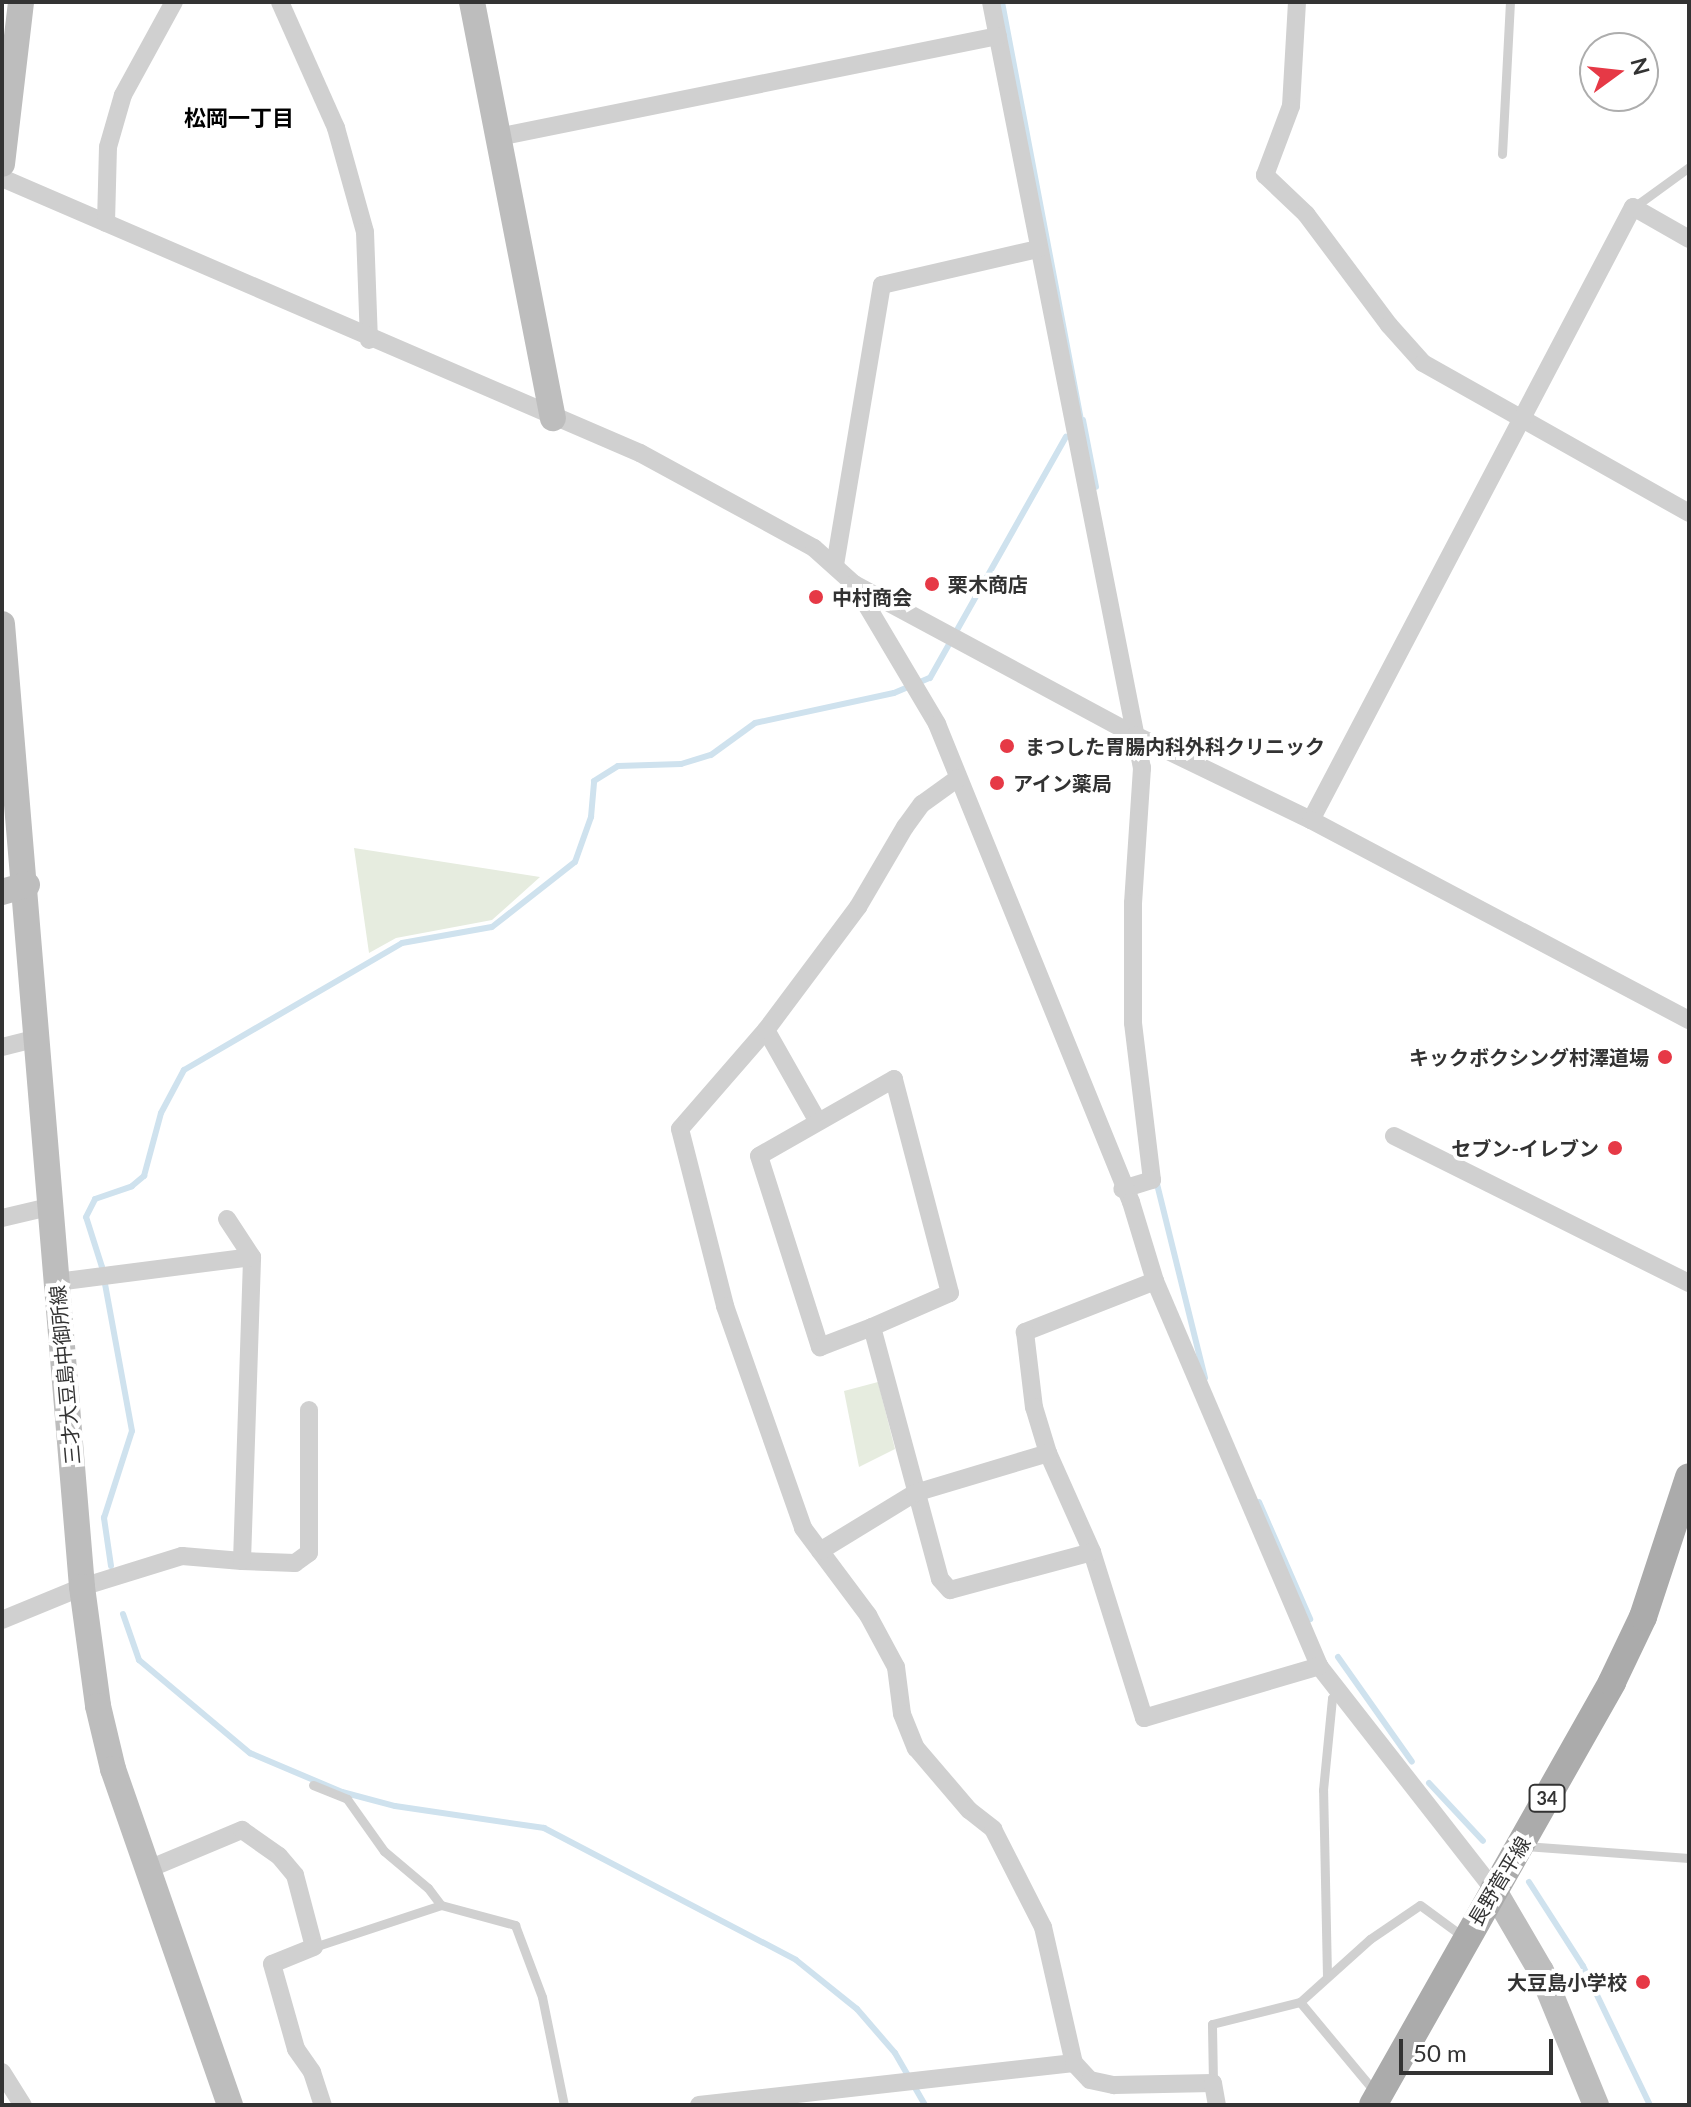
<!DOCTYPE html>
<html>
<head>
<meta charset="utf-8">
<style>
	body { margin:0 }
	#map { position:relative; width:1691px; height:2107px; overflow:hidden; background:#fff; font-family:Lato,"Noto Sans JP",sans-serif }
	div>[style] { position:absolute }
	[style*='--x'] { left:calc(var(--x)*1px); top:calc(var(--y)*1px); width:calc(var(--w)*1px); rotate:calc(var(--a)*1deg) }
	.green>* { inset:0; background:#e6ecdf }
	.stream>* { height:6px; margin:-3px; padding:0 3px; transform-origin:3px; border-radius:3px; background:#cfe2ee }
	.lane>* { height:9px; margin:-4.5px; padding:0 4.5px; transform-origin:4.5px; border-radius:4.5px; background:#d0d0d0 }
	.street>* { height:18px; margin:-9px; padding:0 9px; transform-origin:9px; border-radius:9px; background:#d0d0d0 }
	.secondary>* { height:26px; margin:-13px; padding:0 13px; transform-origin:13px; border-radius:13px; background:#bdbdbd }
	.primary>* { height:28px; margin:-14px; padding:0 14px; transform-origin:14px; border-radius:14px; background:#ababab }
	.dots>* { width:22px; height:22px; translate:-50% -50%; box-sizing:border-box; border:4px solid #fff; border-radius:50% }
	span { translate:-50% -50%; white-space:nowrap; text-align:center; line-height:1.15; -webkit-text-stroke:8px #fff; paint-order:stroke }
	.shield-label span { padding:2px 6px; background:#fff; border:2px solid; border-radius:6px; -webkit-text-stroke-width:0 }
	.shield-label { font-size:18px; color:#333; font-weight:700 }
	.poi-label { font-size:20px; color:#333; font-weight:700 }
	.left { translate:0 -50%; text-align:left }
	.right { translate:-100% -50%; text-align:right }
	.street-label { font-size:20px; color:#333 }
	.neighbourhood-label { font-size:22px; color:#000; font-weight:700 }
	.frame { position:absolute; inset:0; border:4px solid #333; pointer-events:none }
	.north { position:absolute; left:1579px; top:32px; width:80px; height:80px; box-sizing:border-box; background:#fff; border:2px solid #adadad; border-radius:50%; rotate:75deg; font-size:22px; font-weight:700; line-height:32px; text-align:center; color:#333 }
	.north::after { content:''; display:block; margin:auto; width:28px; height:36px; background:#e63946; clip-path:polygon(50% 0,100% 100%,50% 72%,0 100%) }
	.scale { position:absolute; left:1399px; top:2039px; width:154px; height:36px; box-sizing:border-box; border:4px solid #333; border-top:0; padding-left:10px; font-size:24px; line-height:28px; white-space:nowrap; color:#333; -webkit-text-stroke:6px #fff; paint-order:stroke }
</style>
</head>
<body>
<div id="map">
	<div class="green">
		<div style="clip-path:polygon(354px 848px,540px 877px,492px 920px,396px 938px,369px 953px)"></div>
		<div style="clip-path:polygon(878px 1382px,895px 1449px,859px 1467px,844px 1391px)"></div>
	</div>
	<div class="stream">
		<div style="--x:1002;--y:2;--w:427;--a:79.3"></div>
		<div style="--x:1083;--y:420;--w:68;--a:79"></div>
		<div style="--x:1156;--y:1180;--w:204;--a:76.1"></div>
		<div style="--x:1259;--y:1502;--w:128;--a:66.4"></div>
		<div style="--x:111;--y:1566;--w:49;--a:-98.3"></div>
		<div style="--x:104;--y:1518;--w:91;--a:-72.2"></div>
		<div style="--x:132;--y:1431;--w:167;--a:-100.4"></div>
		<div style="--x:102;--y:1267;--w:52;--a:-107.7"></div>
		<div style="--x:86;--y:1217;--w:20;--a:-63"></div>
		<div style="--x:95;--y:1199;--w:39;--a:-19"></div>
		<div style="--x:132;--y:1186;--w:16;--a:-40"></div>
		<div style="--x:144;--y:1176;--w:65;--a:-74.9"></div>
		<div style="--x:161;--y:1113;--w:49;--a:-61.9"></div>
		<div style="--x:184;--y:1070;--w:252;--a:-30.2"></div>
		<div style="--x:402;--y:943;--w:91;--a:-10.1"></div>
		<div style="--x:492;--y:927;--w:105;--a:-38.1"></div>
		<div style="--x:575;--y:862;--w:48;--a:-70.4"></div>
		<div style="--x:591;--y:817;--w:36;--a:-85"></div>
		<div style="--x:594;--y:781;--w:28;--a:-32"></div>
		<div style="--x:618;--y:766;--w:63;--a:-1.8"></div>
		<div style="--x:681;--y:764;--w:31;--a:-17"></div>
		<div style="--x:711;--y:755;--w:54;--a:-36"></div>
		<div style="--x:755;--y:723;--w:142;--a:-12.2"></div>
		<div style="--x:894;--y:693;--w:39;--a:-23"></div>
		<div style="--x:930;--y:678;--w:277;--a:-60.6"></div>
		<div style="--x:123;--y:1614;--w:49;--a:70.8"></div>
		<div style="--x:139;--y:1660;--w:145;--a:40"></div>
		<div style="--x:250;--y:1753;--w:100;--a:23"></div>
		<div style="--x:342;--y:1792;--w:55;--a:14.8"></div>
		<div style="--x:395;--y:1806;--w:151;--a:8.4"></div>
		<div style="--x:544;--y:1828;--w:284;--a:27.6"></div>
		<div style="--x:796;--y:1960;--w:78;--a:38.8"></div>
		<div style="--x:857;--y:2009;--w:58;--a:49.2"></div>
		<div style="--x:895;--y:2053;--w:60;--a:60"></div>
		<div style="--x:1338;--y:1657;--w:128;--a:54.8"></div>
		<div style="--x:1429;--y:1783;--w:79;--a:47"></div>
		<div style="--x:1529;--y:1882;--w:100;--a:57.3"></div>
		<div style="--x:1583;--y:1966;--w:154;--a:64.3"></div>
	</div>
	<div class="lane">
		<div style="--x:1502;--y:154;--w:152;--a:-87"></div>
		<div style="--x:1634;--y:207;--w:68;--a:-36"></div>
		<div style="--x:313;--y:1785;--w:37;--a:22"></div>
		<div style="--x:347;--y:1799;--w:64;--a:54.6"></div>
		<div style="--x:384;--y:1851;--w:57;--a:40.1"></div>
		<div style="--x:428;--y:1888;--w:21;--a:53"></div>
		<div style="--x:1525;--y:1846;--w:164;--a:4.2"></div>
		<div style="--x:314;--y:1947;--w:134;--a:-18.3"></div>
		<div style="--x:441;--y:1905;--w:77;--a:15.1"></div>
		<div style="--x:515;--y:1925;--w:77;--a:69.4"></div>
		<div style="--x:542;--y:1997;--w:110;--a:78.5"></div>
		<div style="--x:1327;--y:1976;--w:186;--a:-91.2"></div>
		<div style="--x:1323;--y:1790;--w:92;--a:-84.4"></div>
		<div style="--x:1332;--y:1698;--w:8;--a:-40"></div>
		<div style="--x:1300;--y:2002;--w:117;--a:50.2"></div>
		<div style="--x:1213;--y:2083;--w:59;--a:-91"></div>
		<div style="--x:1212;--y:2024;--w:91;--a:-14"></div>
		<div style="--x:1300;--y:2002;--w:94;--a:-42"></div>
		<div style="--x:1370;--y:1939;--w:60;--a:-34.2"></div>
		<div style="--x:1420;--y:1905;--w:56;--a:36.3"></div>
	</div>
	<div class="street">
		<div style="--x:280;--y:2;--w:138;--a:66"></div>
		<div style="--x:336;--y:128;--w:108;--a:74.4"></div>
		<div style="--x:365;--y:232;--w:108;--a:87.9"></div>
		<div style="--x:991;--y:2;--w:781;--a:78.85"></div>
		<div style="--x:1142;--y:768;--w:135;--a:93.8"></div>
		<div style="--x:1133;--y:903;--w:120;--a:90"></div>
		<div style="--x:1133;--y:1023;--w:158;--a:83.1"></div>
		<div style="--x:1152;--y:1180;--w:31;--a:163"></div>
		<div style="--x:1297;--y:2;--w:104;--a:93.3"></div>
		<div style="--x:1291;--y:106;--w:74;--a:110.6"></div>
		<div style="--x:1265;--y:175;--w:57;--a:43.6"></div>
		<div style="--x:1306;--y:214;--w:139;--a:53.2"></div>
		<div style="--x:1389;--y:325;--w:51;--a:48.2"></div>
		<div style="--x:1423;--y:363;--w:305;--a:29.4"></div>
		<div style="--x:498;--y:137;--w:510;--a:-11.42"></div>
		<div style="--x:2;--y:178;--w:695;--a:23.32"></div>
		<div style="--x:640;--y:453;--w:198;--a:28.6"></div>
		<div style="--x:814;--y:548;--w:54;--a:42"></div>
		<div style="--x:854;--y:584;--w:163;--a:59.3"></div>
		<div style="--x:937;--y:724;--w:516;--a:67.91"></div>
		<div style="--x:1131;--y:1202;--w:83;--a:73.1"></div>
		<div style="--x:1155;--y:1281;--w:418;--a:66.9"></div>
		<div style="--x:1319;--y:1666;--w:283;--a:52"></div>
		<div style="--x:106;--y:223;--w:76;--a:-88.5"></div>
		<div style="--x:108;--y:147;--w:54;--a:-73.9"></div>
		<div style="--x:123;--y:95;--w:106;--a:-61.3"></div>
		<div style="--x:835;--y:565;--w:284;--a:-80.5"></div>
		<div style="--x:882;--y:285;--w:160;--a:-13"></div>
		<div style="--x:854;--y:584;--w:319;--a:28.3"></div>
		<div style="--x:1135;--y:735;--w:195;--a:25.8"></div>
		<div style="--x:1311;--y:820;--w:692;--a:-62.29"></div>
		<div style="--x:1633;--y:207;--w:64;--a:29.7"></div>
		<div style="--x:1311;--y:820;--w:428;--a:27.9"></div>
		<div style="--x:766;--y:1030;--w:131;--a:131"></div>
		<div style="--x:680;--y:1129;--w:183;--a:75.7"></div>
		<div style="--x:725;--y:1306;--w:235;--a:70.6"></div>
		<div style="--x:803;--y:1528;--w:109;--a:53.2"></div>
		<div style="--x:868;--y:1615;--w:59;--a:61.7"></div>
		<div style="--x:896;--y:1667;--w:47;--a:82.7"></div>
		<div style="--x:902;--y:1714;--w:37;--a:68"></div>
		<div style="--x:916;--y:1748;--w:82;--a:49.5"></div>
		<div style="--x:969;--y:1810;--w:31;--a:38"></div>
		<div style="--x:993;--y:1829;--w:110;--a:63"></div>
		<div style="--x:1043;--y:1927;--w:139;--a:77.2"></div>
		<div style="--x:2;--y:1047;--w:36;--a:-14"></div>
		<div style="--x:817;--y:1120;--w:103;--a:-119.5"></div>
		<div style="--x:766;--y:1030;--w:154;--a:-53.2"></div>
		<div style="--x:858;--y:907;--w:93;--a:-59.6"></div>
		<div style="--x:905;--y:827;--w:29;--a:-54"></div>
		<div style="--x:922;--y:804;--w:44;--a:-35.8"></div>
		<div style="--x:1394;--y:1136;--w:330;--a:26.5"></div>
		<div style="--x:2;--y:1218;--w:48;--a:-13.2"></div>
		<div style="--x:227;--y:1219;--w:45;--a:56.7"></div>
		<div style="--x:1155;--y:1281;--w:140;--a:158.6"></div>
		<div style="--x:1025;--y:1332;--w:76;--a:83.2"></div>
		<div style="--x:1034;--y:1407;--w:48;--a:73.1"></div>
		<div style="--x:1048;--y:1453;--w:108;--a:66"></div>
		<div style="--x:1092;--y:1552;--w:174;--a:72.6"></div>
		<div style="--x:1144;--y:1718;--w:183;--a:-16.5"></div>
		<div style="--x:872;--y:1327;--w:85;--a:-23.6"></div>
		<div style="--x:950;--y:1293;--w:221;--a:-104.7"></div>
		<div style="--x:894;--y:1079;--w:155;--a:150.3"></div>
		<div style="--x:759;--y:1156;--w:201;--a:72.3"></div>
		<div style="--x:820;--y:1347;--w:56;--a:-21"></div>
		<div style="--x:872;--y:1327;--w:261;--a:74.9"></div>
		<div style="--x:940;--y:1579;--w:15;--a:48"></div>
		<div style="--x:950;--y:1590;--w:147;--a:-15"></div>
		<div style="--x:820;--y:1551;--w:111;--a:-31.4"></div>
		<div style="--x:915;--y:1493;--w:139;--a:-16.7"></div>
		<div style="--x:242;--y:1561;--w:53;--a:2.2"></div>
		<div style="--x:295;--y:1563;--w:17;--a:-36"></div>
		<div style="--x:309;--y:1553;--w:143;--a:-90"></div>
		<div style="--x:2;--y:1620;--w:87;--a:-22.4"></div>
		<div style="--x:82;--y:1587;--w:105;--a:-17.2"></div>
		<div style="--x:182;--y:1556;--w:60;--a:4.8"></div>
		<div style="--x:242;--y:1561;--w:304;--a:-88.1"></div>
		<div style="--x:252;--y:1257;--w:197;--a:172.7"></div>
		<div style="--x:151;--y:1868;--w:99;--a:-22.7"></div>
		<div style="--x:242;--y:1830;--w:45;--a:35.1"></div>
		<div style="--x:279;--y:1856;--w:25;--a:50"></div>
		<div style="--x:295;--y:1875;--w:74;--a:75.2"></div>
		<div style="--x:314;--y:1947;--w:45;--a:158"></div>
		<div style="--x:272;--y:1964;--w:88;--a:74.2"></div>
		<div style="--x:296;--y:2049;--w:28;--a:55"></div>
		<div style="--x:312;--y:2072;--w:35;--a:72"></div>
		<div style="--x:2;--y:2072;--w:39;--a:58"></div>
		<div style="--x:699;--y:2105;--w:377;--a:-6.4"></div>
		<div style="--x:1074;--y:2063;--w:23;--a:47"></div>
		<div style="--x:1090;--y:2080;--w:25;--a:12"></div>
		<div style="--x:1114;--y:2085;--w:99;--a:-1.2"></div>
		<div style="--x:1213;--y:2083;--w:22;--a:80"></div>
	</div>
	<div class="secondary">
		<div style="--x:472;--y:2;--w:424;--a:79"></div>
		<div style="--x:2;--y:164;--w:163;--a:-83.3"></div>
		<div style="--x:2;--y:624;--w:966;--a:85.25"></div>
		<div style="--x:82;--y:1587;--w:120;--a:82.3"></div>
		<div style="--x:98;--y:1706;--w:65;--a:76.6"></div>
		<div style="--x:113;--y:1769;--w:356;--a:70.8"></div>
		<div style="--x:2;--y:892;--w:26;--a:-16"></div>
		<div style="--x:1493;--y:1889;--w:95;--a:59.7"></div>
		<div style="--x:1541;--y:1971;--w:145;--a:67.7"></div>
	</div>
	<div class="primary">
		<div style="--x:1373;--y:2105;--w:486;--a:-60.5"></div>
		<div style="--x:1612;--y:1682;--w:72;--a:-64.5"></div>
		<div style="--x:1643;--y:1617;--w:147;--a:-71.8"></div>
	</div>
	<div class="dots">
		<div style="left:932px;top:584px;background:#e63946"></div>
		<div style="left:816px;top:597px;background:#e63946"></div>
		<div style="left:1007px;top:746px;background:#e63946"></div>
		<div style="left:997px;top:783px;background:#e63946"></div>
		<div style="left:1665px;top:1057px;background:#e63946"></div>
		<div style="left:1615px;top:1148px;background:#e63946"></div>
		<div style="left:1643px;top:1982px;background:#e63946"></div>
	</div>
	<div class="shield-label">
		<span style="left:1547px;top:1798px">34</span>
	</div>
	<div class="poi-label">
		<span class="left" style="left:948px;top:584px">栗木商店</span>
		<span class="left" style="left:832px;top:597px">中村商会</span>
		<span class="left" style="left:1025px;top:746px">まつした胃腸内科外科クリニック</span>
		<span class="left" style="left:1013px;top:783px">アイン薬局</span>
		<span class="right" style="left:1649px;top:1057px">キックボクシング村澤道場</span>
		<span class="right" style="left:1599px;top:1148px">セブン-イレブン</span>
		<span class="right" style="left:1627px;top:1982px">大豆島小学校</span>
	</div>
	<div class="street-label">
		<span style="left:65px;top:1375px;rotate:-95deg">三才大豆島中御所線</span>
		<span style="left:1499px;top:1881px;rotate:-59deg">長野菅平線</span>
	</div>
	<div class="neighbourhood-label">
		<span style="left:239px;top:118px">松岡一丁目</span>
	</div>
	<div class="frame"></div>
	<div class="north">N</div>
	<div class="scale">50 m</div>
</div>
</body>
</html>
